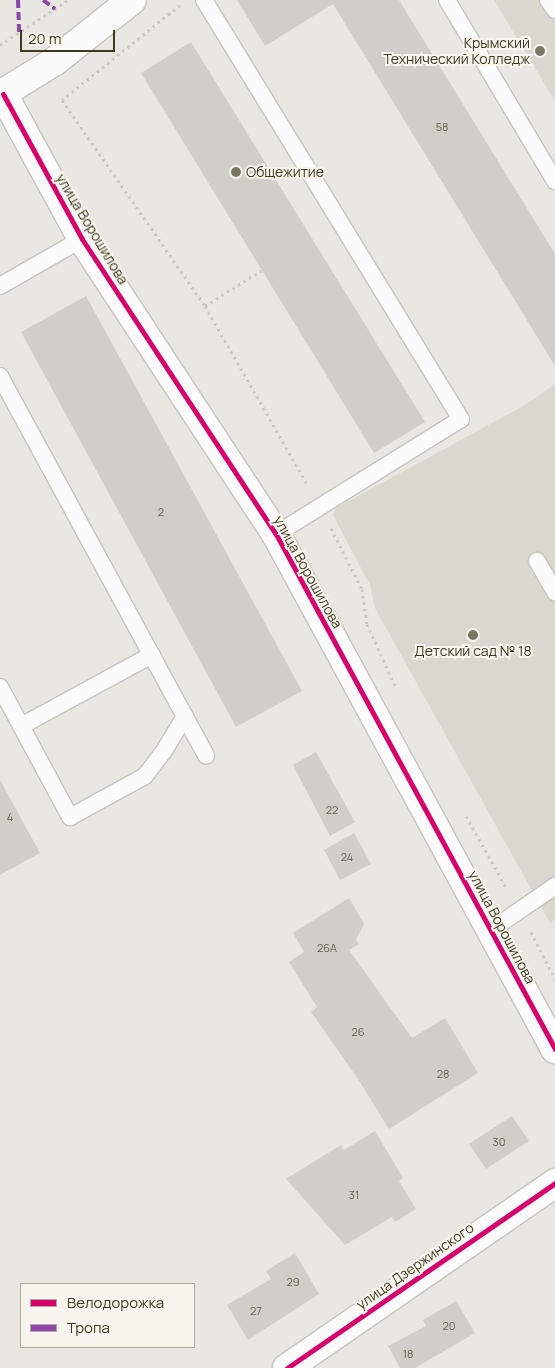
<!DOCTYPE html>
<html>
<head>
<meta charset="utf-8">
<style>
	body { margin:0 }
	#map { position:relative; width:555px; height:1368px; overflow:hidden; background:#e8e7e2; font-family:Manrope,sans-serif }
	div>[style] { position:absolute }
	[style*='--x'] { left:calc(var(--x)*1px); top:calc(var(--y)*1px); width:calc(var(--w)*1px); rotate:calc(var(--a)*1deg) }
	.built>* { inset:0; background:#dad7cf }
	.building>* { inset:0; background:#d0cec8 }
	.path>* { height:3px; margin-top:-1.5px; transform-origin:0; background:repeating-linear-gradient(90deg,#c9c7bf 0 2.5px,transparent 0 6.5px) }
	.roads { filter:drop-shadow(1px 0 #c6c4bf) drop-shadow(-1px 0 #c6c4bf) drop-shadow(0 1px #c6c4bf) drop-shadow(0 -1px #c6c4bf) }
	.lane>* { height:16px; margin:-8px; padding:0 8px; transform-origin:8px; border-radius:8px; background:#fcfbfb }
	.street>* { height:28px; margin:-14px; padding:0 14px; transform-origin:14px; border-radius:14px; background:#fcfbfb }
	.quiet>* { height:4px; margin-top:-2px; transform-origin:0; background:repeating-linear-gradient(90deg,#8e44ad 0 8px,transparent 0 12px) }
	.cycleway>* { height:5px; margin:-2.5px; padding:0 2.5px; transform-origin:2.5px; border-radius:2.5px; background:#d6006c }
	.dots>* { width:14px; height:14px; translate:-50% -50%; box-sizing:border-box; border:2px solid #f8f5ef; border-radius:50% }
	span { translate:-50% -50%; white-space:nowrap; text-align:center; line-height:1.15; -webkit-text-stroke:4px #f8f5ef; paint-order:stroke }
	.number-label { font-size:11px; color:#626049 }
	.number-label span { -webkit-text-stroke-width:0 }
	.poi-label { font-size:14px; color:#3d3a1d }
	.right { translate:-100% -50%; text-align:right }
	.left { translate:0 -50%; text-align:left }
	.street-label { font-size:14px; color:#3d3a1d }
	.legend { position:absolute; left:20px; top:1283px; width:175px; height:65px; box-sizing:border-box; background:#f8f5ef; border:1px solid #adaa9b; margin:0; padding:6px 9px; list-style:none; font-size:15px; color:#3d3a1d }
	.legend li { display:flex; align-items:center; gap:10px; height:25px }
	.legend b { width:25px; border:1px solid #adaa9b }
	.scale { position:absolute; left:20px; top:30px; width:95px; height:22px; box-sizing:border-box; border:2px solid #3d3a1d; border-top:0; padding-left:6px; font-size:15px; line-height:18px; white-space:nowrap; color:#3d3a1d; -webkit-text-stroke:4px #f8f5ef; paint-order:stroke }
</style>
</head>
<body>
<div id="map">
	<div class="built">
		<div style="clip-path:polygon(494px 0,555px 0,555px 101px)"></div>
		<div style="clip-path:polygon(555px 384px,555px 920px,550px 923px,375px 608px,370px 585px,333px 515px,336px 508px,525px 405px)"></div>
	</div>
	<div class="building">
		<div style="clip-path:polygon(237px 0,399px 0,555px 254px,555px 366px,333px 4px,265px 46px)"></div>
		<div style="clip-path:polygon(191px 42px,425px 422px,374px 453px,141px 73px)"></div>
		<div style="clip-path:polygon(86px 296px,302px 691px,236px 727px,21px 332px)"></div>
		<div style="clip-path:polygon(316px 752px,355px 822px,330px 836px,293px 765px)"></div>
		<div style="clip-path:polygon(0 780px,40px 853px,0 875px)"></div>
		<div style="clip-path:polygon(354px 833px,371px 864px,340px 880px,324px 850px)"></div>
		<div style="clip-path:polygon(349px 898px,364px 924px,356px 940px,359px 944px,349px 950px,412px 1038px,445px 1018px,478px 1073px,389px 1129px,358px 1079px,311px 1012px,317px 1007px,289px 962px,304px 952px,293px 933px)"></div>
		<div style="clip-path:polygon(512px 1116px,529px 1141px,486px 1169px,469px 1144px)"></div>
		<div style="clip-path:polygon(375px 1131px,403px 1178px,399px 1181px,416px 1209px,395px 1222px,392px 1217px,345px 1245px,286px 1179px,341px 1145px,344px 1150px)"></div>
		<div style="clip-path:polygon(295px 1253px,319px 1294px,248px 1340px,227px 1305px,271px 1279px,266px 1271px)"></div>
		<div style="clip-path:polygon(456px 1301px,475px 1333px,415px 1368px,400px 1368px,388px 1346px,426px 1326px,423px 1320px)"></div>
	</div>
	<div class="path">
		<div style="--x:180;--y:5;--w:151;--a:141.2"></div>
		<div style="--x:62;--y:100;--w:251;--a:55.2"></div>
		<div style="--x:205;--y:306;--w:207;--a:60.2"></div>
		<div style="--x:0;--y:45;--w:82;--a:-33.5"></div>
		<div style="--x:205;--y:306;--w:67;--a:-32.3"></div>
		<div style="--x:331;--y:528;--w:68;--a:63.1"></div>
		<div style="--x:362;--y:589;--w:35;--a:82"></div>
		<div style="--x:367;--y:624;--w:70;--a:65.6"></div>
		<div style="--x:466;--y:816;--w:84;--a:60.7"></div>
		<div style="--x:531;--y:932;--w:53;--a:62.9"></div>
	</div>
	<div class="roads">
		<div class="lane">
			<div style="--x:204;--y:0;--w:492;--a:58.5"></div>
			<div style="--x:461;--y:419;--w:218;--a:148.1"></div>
			<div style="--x:447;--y:0;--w:211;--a:59.2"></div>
			<div style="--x:548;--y:0;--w:12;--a:55"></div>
			<div style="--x:0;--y:286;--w:95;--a:-29.8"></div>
			<div style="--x:0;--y:376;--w:432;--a:61.5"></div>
			<div style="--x:537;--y:561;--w:36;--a:60"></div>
			<div style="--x:0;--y:687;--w:148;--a:61.7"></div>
			<div style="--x:70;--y:817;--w:85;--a:-28.7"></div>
			<div style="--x:145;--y:776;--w:31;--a:-53"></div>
			<div style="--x:164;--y:751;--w:41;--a:-59"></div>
			<div style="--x:21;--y:726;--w:149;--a:-28.5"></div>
			<div style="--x:491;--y:930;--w:78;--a:-34.5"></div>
		</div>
		<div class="street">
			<div style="--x:3;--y:94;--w:165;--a:61.4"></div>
			<div style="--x:82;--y:239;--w:353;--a:56.7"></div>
			<div style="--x:276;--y:534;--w:586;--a:61.55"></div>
			<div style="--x:0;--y:95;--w:65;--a:-31.7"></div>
			<div style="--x:55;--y:61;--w:98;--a:-38.4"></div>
			<div style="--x:287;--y:1368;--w:326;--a:-34.6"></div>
		</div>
	</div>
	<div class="quiet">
		<div style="--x:18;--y:0;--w:35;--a:88"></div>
		<div style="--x:43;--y:0;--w:15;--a:37"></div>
	</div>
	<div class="cycleway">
		<div style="--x:3;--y:94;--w:165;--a:61.4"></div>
		<div style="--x:82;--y:239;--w:353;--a:56.7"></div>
		<div style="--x:276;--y:534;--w:586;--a:61.55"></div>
		<div style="--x:287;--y:1368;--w:326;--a:-34.6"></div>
	</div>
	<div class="dots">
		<div style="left:540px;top:51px;background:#797762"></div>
		<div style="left:236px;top:172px;background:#797762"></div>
		<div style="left:473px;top:635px;background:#797762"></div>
	</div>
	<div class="number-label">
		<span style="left:442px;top:127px">58</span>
		<span style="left:161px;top:512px">2</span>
		<span style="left:332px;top:810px">22</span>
		<span style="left:10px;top:817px">4</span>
		<span style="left:347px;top:857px">24</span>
		<span style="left:327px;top:948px">26А</span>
		<span style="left:358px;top:1032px">26</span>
		<span style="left:443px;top:1074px">28</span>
		<span style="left:499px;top:1142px">30</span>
		<span style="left:354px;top:1195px">31</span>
		<span style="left:293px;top:1282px">29</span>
		<span style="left:256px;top:1311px">27</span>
		<span style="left:449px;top:1326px">20</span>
		<span style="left:408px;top:1354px">18</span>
	</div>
	<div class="poi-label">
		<span class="right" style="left:530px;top:51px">Крымский<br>Технический Колледж</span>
		<span class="left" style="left:246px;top:172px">Общежитие</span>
		<span style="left:473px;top:651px">Детский сад № 18</span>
	</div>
	<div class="street-label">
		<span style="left:92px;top:229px;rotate:59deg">улица Ворошилова</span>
		<span style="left:308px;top:572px;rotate:61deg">улица Ворошилова</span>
		<span style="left:502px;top:927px;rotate:62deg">улица Ворошилова</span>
		<span style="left:415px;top:1266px;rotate:-35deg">улица Дзержинского</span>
	</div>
	<ul class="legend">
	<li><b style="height:6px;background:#d6006c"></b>Велодорожка</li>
	<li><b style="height:6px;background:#8e44ad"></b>Тропа</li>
	</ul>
	<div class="scale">20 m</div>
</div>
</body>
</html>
